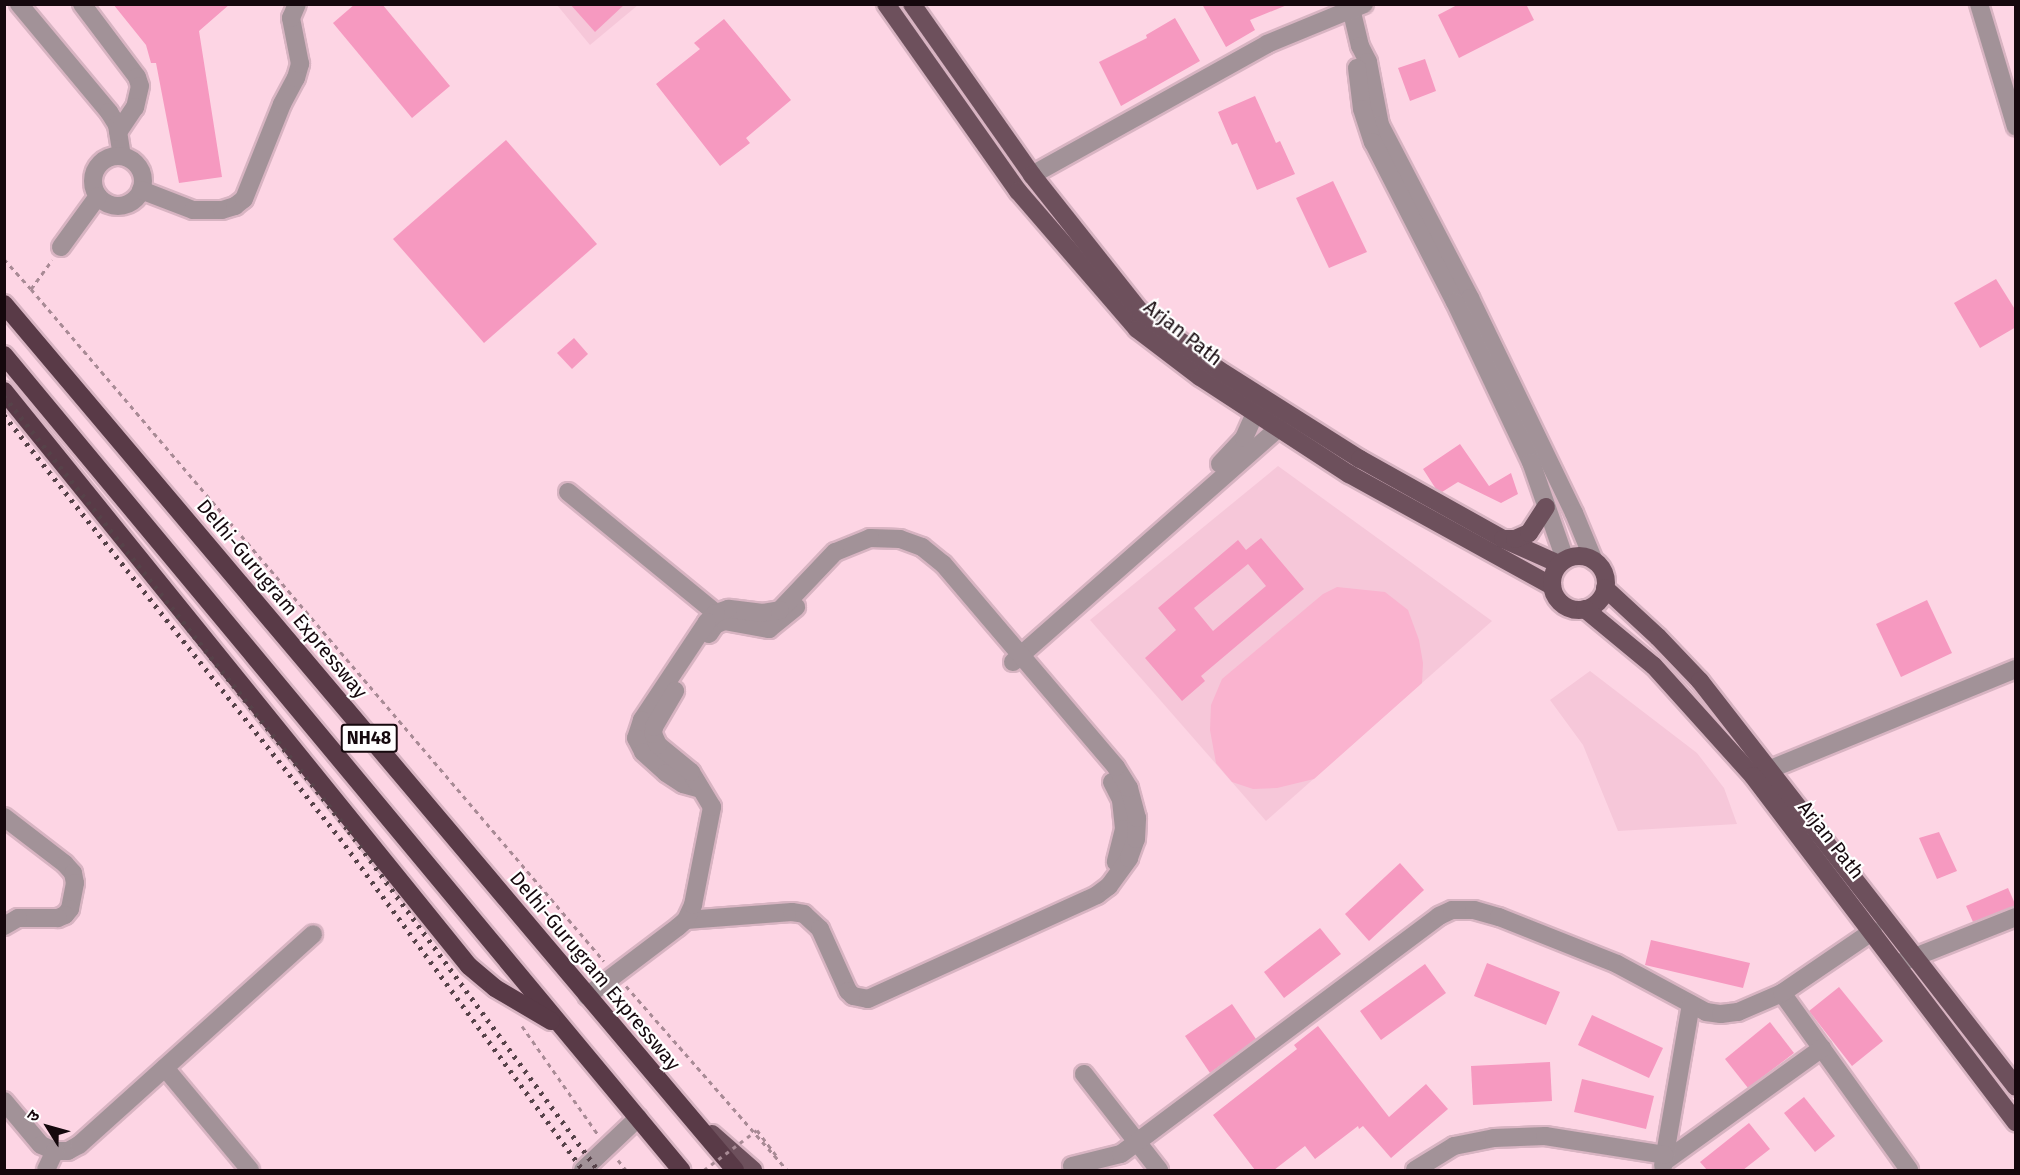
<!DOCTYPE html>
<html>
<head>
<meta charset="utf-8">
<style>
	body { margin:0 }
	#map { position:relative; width:2020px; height:1175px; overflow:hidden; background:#fdd5e4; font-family:"Fira Sans","Noto Sans Devanagari",sans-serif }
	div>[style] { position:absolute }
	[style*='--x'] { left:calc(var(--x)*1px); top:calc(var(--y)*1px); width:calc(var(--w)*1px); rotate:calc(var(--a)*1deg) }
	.built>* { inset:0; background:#f6c7d9 }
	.green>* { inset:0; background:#fab3cf }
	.building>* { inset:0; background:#f699c0 }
	.path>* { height:3px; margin-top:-1.5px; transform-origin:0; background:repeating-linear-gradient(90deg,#a88a95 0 4.5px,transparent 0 9px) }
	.roads { filter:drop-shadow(2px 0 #d8b4c2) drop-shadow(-2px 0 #d8b4c2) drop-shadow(0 2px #d8b4c2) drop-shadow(0 -2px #d8b4c2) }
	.minor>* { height:18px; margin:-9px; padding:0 9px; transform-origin:9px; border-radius:9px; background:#a29298 }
	.minor>.ring { margin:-9px; padding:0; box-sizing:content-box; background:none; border:18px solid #a29298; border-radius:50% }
	.major>* { height:18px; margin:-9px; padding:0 9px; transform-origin:9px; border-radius:9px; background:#6d505c }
	.major>.ring { margin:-9px; padding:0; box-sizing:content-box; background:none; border:18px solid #6d505c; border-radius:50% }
	.highway>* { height:18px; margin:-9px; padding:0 9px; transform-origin:9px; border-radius:9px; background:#593a47 }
	.rail>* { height:4.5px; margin-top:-2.25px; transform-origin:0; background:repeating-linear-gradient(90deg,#564249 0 3px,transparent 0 9px) }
	.path-bridge>* { height:3px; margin-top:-1.5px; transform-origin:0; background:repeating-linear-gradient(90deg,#a88a95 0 4.5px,transparent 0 9px) }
	span { translate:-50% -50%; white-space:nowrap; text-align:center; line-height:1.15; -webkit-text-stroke:4.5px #fff; paint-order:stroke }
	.shield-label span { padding:2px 4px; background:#fff; border:2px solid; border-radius:4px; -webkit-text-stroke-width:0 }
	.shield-label { font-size:18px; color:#15080d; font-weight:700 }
	.street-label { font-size:20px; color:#15080d }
	.frame { position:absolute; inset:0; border:6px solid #15080d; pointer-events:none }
	.north { position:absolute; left:18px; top:1097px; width:60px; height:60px; -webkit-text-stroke:4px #fff; paint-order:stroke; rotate:307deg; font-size:16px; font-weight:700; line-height:24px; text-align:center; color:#15080d }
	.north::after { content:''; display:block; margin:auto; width:21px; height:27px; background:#15080d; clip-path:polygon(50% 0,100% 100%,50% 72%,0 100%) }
</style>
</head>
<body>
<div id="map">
	<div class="built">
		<div style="clip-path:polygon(557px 5px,638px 5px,590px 45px)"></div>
		<div style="clip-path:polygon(1278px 466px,1492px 621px,1266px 821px,1090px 620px)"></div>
		<div style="clip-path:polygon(1590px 671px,1697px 753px,1724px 788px,1737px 824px,1618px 831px,1583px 745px,1550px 700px)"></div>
	</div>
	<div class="green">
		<div style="clip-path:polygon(1337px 587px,1385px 592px,1408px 610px,1419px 640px,1423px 663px,1422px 683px,1314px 779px,1277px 788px,1253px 789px,1232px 782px,1216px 763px,1210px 730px,1211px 705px,1222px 679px,1323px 594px)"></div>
	</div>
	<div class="building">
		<div style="clip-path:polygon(113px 4px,230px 4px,199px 31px,222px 177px,179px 183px,156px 63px,151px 63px,146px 45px)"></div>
		<div style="clip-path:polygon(355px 4px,382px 4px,450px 86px,412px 118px,333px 23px)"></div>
		<div style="clip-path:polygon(570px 4px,625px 4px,595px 32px)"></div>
		<div style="clip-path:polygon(1202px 4px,1287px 4px,1287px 5px,1250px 20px,1255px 30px,1226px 47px)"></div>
		<div style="clip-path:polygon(1459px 4px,1526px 4px,1534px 20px,1459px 58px,1438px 15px)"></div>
		<div style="clip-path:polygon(1175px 18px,1200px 61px,1121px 106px,1099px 62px,1147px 38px,1146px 35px)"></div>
		<div style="clip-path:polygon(724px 19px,791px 100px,746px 138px,750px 143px,720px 166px,656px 84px,700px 49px,694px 43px)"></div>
		<div style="clip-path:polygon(1425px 59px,1436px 91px,1410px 101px,1398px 68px)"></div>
		<div style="clip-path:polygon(1255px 96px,1276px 143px,1280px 141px,1295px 174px,1257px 190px,1237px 143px,1232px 145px,1218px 112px)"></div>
		<div style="clip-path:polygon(506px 140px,597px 244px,484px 343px,393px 239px)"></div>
		<div style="clip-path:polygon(1333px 181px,1367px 252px,1329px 268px,1296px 198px)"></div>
		<div style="clip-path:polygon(1996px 279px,2016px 311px,2016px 327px,1980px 348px,1954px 303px)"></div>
		<div style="clip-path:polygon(574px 338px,588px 354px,572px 369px,557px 353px)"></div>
		<div style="clip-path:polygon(1460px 444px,1489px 486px,1511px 473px,1518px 494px,1501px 503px,1458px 482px,1442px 492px,1436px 489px,1423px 469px)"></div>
		<div style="clip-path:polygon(evenodd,1261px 538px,1304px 589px,1201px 676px,1205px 681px,1182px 701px,1145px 658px,1176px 630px,1158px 608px,1238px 540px,1246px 550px,1261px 538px,1248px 564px,1266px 586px,1213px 631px,1194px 608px,1248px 564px)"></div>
		<div style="clip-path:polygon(1927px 600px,1952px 653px,1901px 677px,1876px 624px)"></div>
		<div style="clip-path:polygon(1939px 832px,1957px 871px,1937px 879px,1919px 838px)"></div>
		<div style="clip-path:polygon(1400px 863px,1424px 890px,1369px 941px,1345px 914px)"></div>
		<div style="clip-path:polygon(2008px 888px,2016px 906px,1973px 922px,1966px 906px)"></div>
		<div style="clip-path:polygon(1320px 928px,1341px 954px,1284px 998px,1264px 972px)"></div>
		<div style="clip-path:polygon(1651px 940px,1750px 963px,1743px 988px,1645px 965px)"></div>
		<div style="clip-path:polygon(1487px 963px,1560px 992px,1546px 1025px,1474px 996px)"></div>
		<div style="clip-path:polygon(1425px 964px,1446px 993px,1381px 1040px,1360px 1011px)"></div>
		<div style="clip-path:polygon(1839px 987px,1883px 1041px,1852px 1066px,1809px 1011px)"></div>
		<div style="clip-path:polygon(1232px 1004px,1256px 1039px,1210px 1073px,1185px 1036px)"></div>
		<div style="clip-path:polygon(1592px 1015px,1663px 1048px,1649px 1078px,1578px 1045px)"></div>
		<div style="clip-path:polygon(1770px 1022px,1794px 1053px,1748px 1088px,1725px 1059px)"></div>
		<div style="clip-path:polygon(1318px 1026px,1389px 1117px,1426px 1084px,1448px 1109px,1391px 1158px,1363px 1126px,1359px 1129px,1358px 1126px,1315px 1159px,1305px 1146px,1274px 1170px,1255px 1170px,1213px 1115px,1297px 1049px,1294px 1045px)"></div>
		<div style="clip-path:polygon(1550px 1062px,1552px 1101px,1473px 1105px,1471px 1066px)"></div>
		<div style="clip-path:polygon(1582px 1079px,1654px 1096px,1646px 1129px,1574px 1112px)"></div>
		<div style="clip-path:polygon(1804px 1097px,1835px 1136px,1815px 1152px,1784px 1113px)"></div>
		<div style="clip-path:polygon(1749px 1123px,1770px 1149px,1743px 1170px,1707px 1170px,1700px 1162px)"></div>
	</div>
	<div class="path">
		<div style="--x:4;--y:259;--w:40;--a:48"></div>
		<div style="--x:31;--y:289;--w:36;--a:-54"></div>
		<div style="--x:31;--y:289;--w:883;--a:49.55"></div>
		<div style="--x:626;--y:986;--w:244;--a:48.8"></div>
		<div style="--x:522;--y:1026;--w:131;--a:55"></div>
		<div style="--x:757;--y:1130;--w:35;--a:53"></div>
		<div style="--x:618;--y:1160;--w:13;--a:51"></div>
	</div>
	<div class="roads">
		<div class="minor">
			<div style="--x:19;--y:4;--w:141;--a:50.2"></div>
			<div style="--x:109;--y:112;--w:15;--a:58"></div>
			<div style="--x:117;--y:125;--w:30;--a:81"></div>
			<div style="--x:82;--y:4;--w:91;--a:53"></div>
			<div style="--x:137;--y:77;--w:9;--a:72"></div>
			<div style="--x:140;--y:86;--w:22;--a:103"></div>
			<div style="--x:135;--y:107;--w:30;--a:124"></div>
			<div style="--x:1350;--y:4;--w:43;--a:76.6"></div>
			<div style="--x:1360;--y:46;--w:18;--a:63"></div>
			<div style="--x:1368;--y:62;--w:64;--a:79.2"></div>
			<div style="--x:1380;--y:125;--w:195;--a:62.5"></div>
			<div style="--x:1470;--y:298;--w:239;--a:64.2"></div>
			<div style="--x:1574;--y:513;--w:52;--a:67.4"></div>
			<div style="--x:1979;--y:4;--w:128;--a:73.3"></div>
			<div style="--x:1357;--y:68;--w:41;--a:83"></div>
			<div style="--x:1362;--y:109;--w:35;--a:72"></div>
			<div style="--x:1373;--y:142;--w:180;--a:62.9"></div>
			<div style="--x:1455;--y:302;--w:177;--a:64.6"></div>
			<div style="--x:1531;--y:462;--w:103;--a:70.7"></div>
			<div class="ring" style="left:93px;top:156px;width:32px;height:32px"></div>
			<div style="--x:1032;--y:175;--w:269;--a:-29.1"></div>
			<div style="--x:1267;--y:44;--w:105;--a:-22.4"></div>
			<div style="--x:141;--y:190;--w:56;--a:21"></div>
			<div style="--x:193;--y:210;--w:29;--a:0"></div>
			<div style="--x:222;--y:210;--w:14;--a:-17"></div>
			<div style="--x:235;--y:206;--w:11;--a:-38"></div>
			<div style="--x:244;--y:199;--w:102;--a:-68.2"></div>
			<div style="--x:282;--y:104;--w:30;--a:-62"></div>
			<div style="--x:296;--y:78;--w:15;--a:-74"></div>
			<div style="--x:300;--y:64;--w:47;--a:-101.1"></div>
			<div style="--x:291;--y:18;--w:15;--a:-67"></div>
			<div style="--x:61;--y:247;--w:63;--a:-54"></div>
			<div style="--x:1220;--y:464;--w:35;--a:-47"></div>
			<div style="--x:1244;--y:438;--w:27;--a:-66"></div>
			<div style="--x:568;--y:492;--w:191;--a:39.3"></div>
			<div style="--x:709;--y:634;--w:11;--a:-56"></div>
			<div style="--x:715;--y:625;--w:10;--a:-24"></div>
			<div style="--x:724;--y:621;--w:46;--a:10.1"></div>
			<div style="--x:769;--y:629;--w:35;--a:-39"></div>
			<div style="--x:1013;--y:662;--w:354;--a:-41.4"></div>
			<div style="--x:1756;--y:775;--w:281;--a:-22.2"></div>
			<div style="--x:1112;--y:782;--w:20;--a:63"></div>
			<div style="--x:1121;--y:800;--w:29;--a:84"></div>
			<div style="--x:1124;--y:829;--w:34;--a:104"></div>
			<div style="--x:4;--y:817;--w:77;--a:37.6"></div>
			<div style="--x:65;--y:864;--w:12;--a:48"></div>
			<div style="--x:73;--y:873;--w:10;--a:79"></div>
			<div style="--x:75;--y:883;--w:26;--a:101"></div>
			<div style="--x:70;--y:909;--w:8;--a:130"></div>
			<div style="--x:65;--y:915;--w:8;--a:157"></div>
			<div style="--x:58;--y:918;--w:40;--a:180"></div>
			<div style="--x:18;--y:918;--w:16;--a:150"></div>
			<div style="--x:686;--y:920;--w:106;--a:-4.3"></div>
			<div style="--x:792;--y:912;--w:12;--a:9"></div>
			<div style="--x:804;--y:914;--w:22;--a:43"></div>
			<div style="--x:820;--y:929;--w:68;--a:65.7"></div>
			<div style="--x:848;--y:991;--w:7;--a:45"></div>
			<div style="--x:853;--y:996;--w:15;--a:11"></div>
			<div style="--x:868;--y:999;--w:252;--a:-24.4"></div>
			<div style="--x:1097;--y:895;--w:15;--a:-37"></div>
			<div style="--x:1109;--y:886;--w:34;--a:-54"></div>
			<div style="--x:1129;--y:858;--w:20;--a:-70"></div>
			<div style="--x:1136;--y:839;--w:21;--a:-87"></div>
			<div style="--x:1137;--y:818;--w:31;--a:-105"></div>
			<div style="--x:1129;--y:788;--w:25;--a:-122"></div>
			<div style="--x:1116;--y:767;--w:267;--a:-130.4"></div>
			<div style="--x:943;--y:564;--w:27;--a:-141"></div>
			<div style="--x:922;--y:547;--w:23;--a:-160"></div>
			<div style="--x:900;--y:539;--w:30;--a:-178"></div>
			<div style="--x:870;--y:538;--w:38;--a:158"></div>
			<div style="--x:835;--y:552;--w:80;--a:133.5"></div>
			<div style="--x:780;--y:610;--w:17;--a:170"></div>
			<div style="--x:763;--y:613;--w:35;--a:-173"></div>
			<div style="--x:728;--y:609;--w:13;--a:162"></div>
			<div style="--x:716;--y:613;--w:13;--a:135"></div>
			<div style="--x:707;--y:622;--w:118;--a:123.6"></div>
			<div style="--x:642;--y:720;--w:19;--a:108"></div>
			<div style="--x:636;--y:738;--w:16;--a:63"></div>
			<div style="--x:643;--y:752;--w:31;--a:42"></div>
			<div style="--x:666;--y:773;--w:20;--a:33"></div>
			<div style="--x:683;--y:784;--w:18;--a:16"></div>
			<div style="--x:1897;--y:964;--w:128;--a:-21.6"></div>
			<div style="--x:1782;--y:993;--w:218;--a:54.3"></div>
			<div style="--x:587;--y:996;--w:114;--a:-37.2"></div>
			<div style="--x:678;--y:927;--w:11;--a:-41"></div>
			<div style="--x:686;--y:920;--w:17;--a:-65"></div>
			<div style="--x:693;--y:905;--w:100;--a:-79"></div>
			<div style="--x:712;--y:807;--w:41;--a:-121"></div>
			<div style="--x:691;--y:772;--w:43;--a:-140.7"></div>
			<div style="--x:658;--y:745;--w:12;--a:-114"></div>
			<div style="--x:653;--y:734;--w:7;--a:-82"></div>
			<div style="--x:654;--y:727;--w:42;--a:-59.7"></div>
			<div style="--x:165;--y:1068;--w:133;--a:50.2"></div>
			<div style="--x:1084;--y:1074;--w:122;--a:52"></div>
			<div style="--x:4;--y:1101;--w:57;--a:49.9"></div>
			<div style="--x:41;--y:1145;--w:15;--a:23"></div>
			<div style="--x:55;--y:1151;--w:13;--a:0"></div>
			<div style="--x:68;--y:1151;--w:13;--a:-29"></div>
			<div style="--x:79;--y:1145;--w:315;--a:-42"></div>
			<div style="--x:1664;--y:1162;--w:195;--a:-35.8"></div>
			<div style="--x:1072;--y:1166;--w:50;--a:-13.8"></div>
			<div style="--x:1121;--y:1154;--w:397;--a:-36.8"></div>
			<div style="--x:1439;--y:916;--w:14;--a:-25"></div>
			<div style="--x:1452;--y:910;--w:22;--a:0"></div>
			<div style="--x:1474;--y:910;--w:26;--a:16"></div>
			<div style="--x:1499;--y:917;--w:127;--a:21.7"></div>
			<div style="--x:1617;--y:964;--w:101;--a:28.3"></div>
			<div style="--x:1706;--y:1012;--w:15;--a:8"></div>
			<div style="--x:1721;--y:1014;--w:17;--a:-7"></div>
			<div style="--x:1738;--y:1012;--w:48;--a:-23.4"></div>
			<div style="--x:1782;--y:993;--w:110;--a:-34.3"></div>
			<div style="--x:1663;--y:1166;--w:164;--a:-80.2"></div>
			<div style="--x:46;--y:1170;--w:21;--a:-65"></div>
			<div style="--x:583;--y:1170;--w:76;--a:-43.4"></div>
			<div style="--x:1415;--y:1170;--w:46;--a:-31.6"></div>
			<div style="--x:1454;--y:1146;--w:41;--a:-11.3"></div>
			<div style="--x:1494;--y:1138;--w:51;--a:-2.2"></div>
			<div style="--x:1545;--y:1136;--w:121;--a:9"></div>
		</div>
		<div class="major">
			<div style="--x:886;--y:4;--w:229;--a:54.8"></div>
			<div style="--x:1018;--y:191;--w:182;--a:49.2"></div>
			<div style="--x:1137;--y:329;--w:79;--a:37.3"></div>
			<div style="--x:1200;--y:377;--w:178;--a:33.1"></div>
			<div style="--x:1349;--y:474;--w:232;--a:28.9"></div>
			<div style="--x:912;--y:4;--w:209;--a:54.9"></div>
			<div style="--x:1032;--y:175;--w:172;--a:51.6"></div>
			<div style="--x:1139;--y:310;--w:100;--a:36.9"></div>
			<div style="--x:1219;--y:370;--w:167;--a:32.3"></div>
			<div style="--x:1360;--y:459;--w:164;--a:29.2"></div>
			<div style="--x:1503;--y:539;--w:61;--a:24.1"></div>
			<div style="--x:1503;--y:539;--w:12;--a:0"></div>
			<div style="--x:1515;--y:539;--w:15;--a:-23"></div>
			<div style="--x:1529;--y:533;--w:31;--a:-57"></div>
			<div class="ring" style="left:1552px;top:556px;width:36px;height:36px"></div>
			<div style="--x:1605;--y:588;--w:72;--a:42.8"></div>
			<div style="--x:1658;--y:637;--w:61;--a:46.3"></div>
			<div style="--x:1700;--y:681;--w:514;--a:52.11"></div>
			<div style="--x:1585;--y:609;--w:89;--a:39.6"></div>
			<div style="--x:1654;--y:666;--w:148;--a:48"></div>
			<div style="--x:1753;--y:776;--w:435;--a:52.8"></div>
			<div style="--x:712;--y:1134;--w:55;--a:41.3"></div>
		</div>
		<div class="highway">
			<div style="--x:4;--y:304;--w:1133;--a:49.83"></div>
			<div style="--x:4;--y:355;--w:1060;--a:50.28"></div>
			<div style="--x:4;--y:391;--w:739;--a:51.04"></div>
			<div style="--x:469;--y:966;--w:34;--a:40"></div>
			<div style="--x:495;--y:988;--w:65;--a:30.5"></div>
		</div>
	</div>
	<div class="rail">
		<div style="--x:4;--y:396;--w:555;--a:51.58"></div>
		<div style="--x:349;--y:831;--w:421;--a:53.7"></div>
		<div style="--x:4;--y:415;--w:540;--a:51.54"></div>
		<div style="--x:340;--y:838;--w:411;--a:53.8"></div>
	</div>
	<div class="path-bridge">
		<div style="--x:704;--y:1170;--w:66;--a:-37"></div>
	</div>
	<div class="shield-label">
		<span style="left:369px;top:738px">NH48</span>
	</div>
	<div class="street-label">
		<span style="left:1183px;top:333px;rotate:38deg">Arjan Path</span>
		<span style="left:282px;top:599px;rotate:50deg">Delhi-Gurugram Expressway</span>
		<span style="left:1831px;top:840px;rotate:52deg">Arjan Path</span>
		<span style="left:595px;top:971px;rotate:50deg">Delhi-Gurugram Expressway</span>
	</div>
	<div class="frame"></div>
	<div class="north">उ</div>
</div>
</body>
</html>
